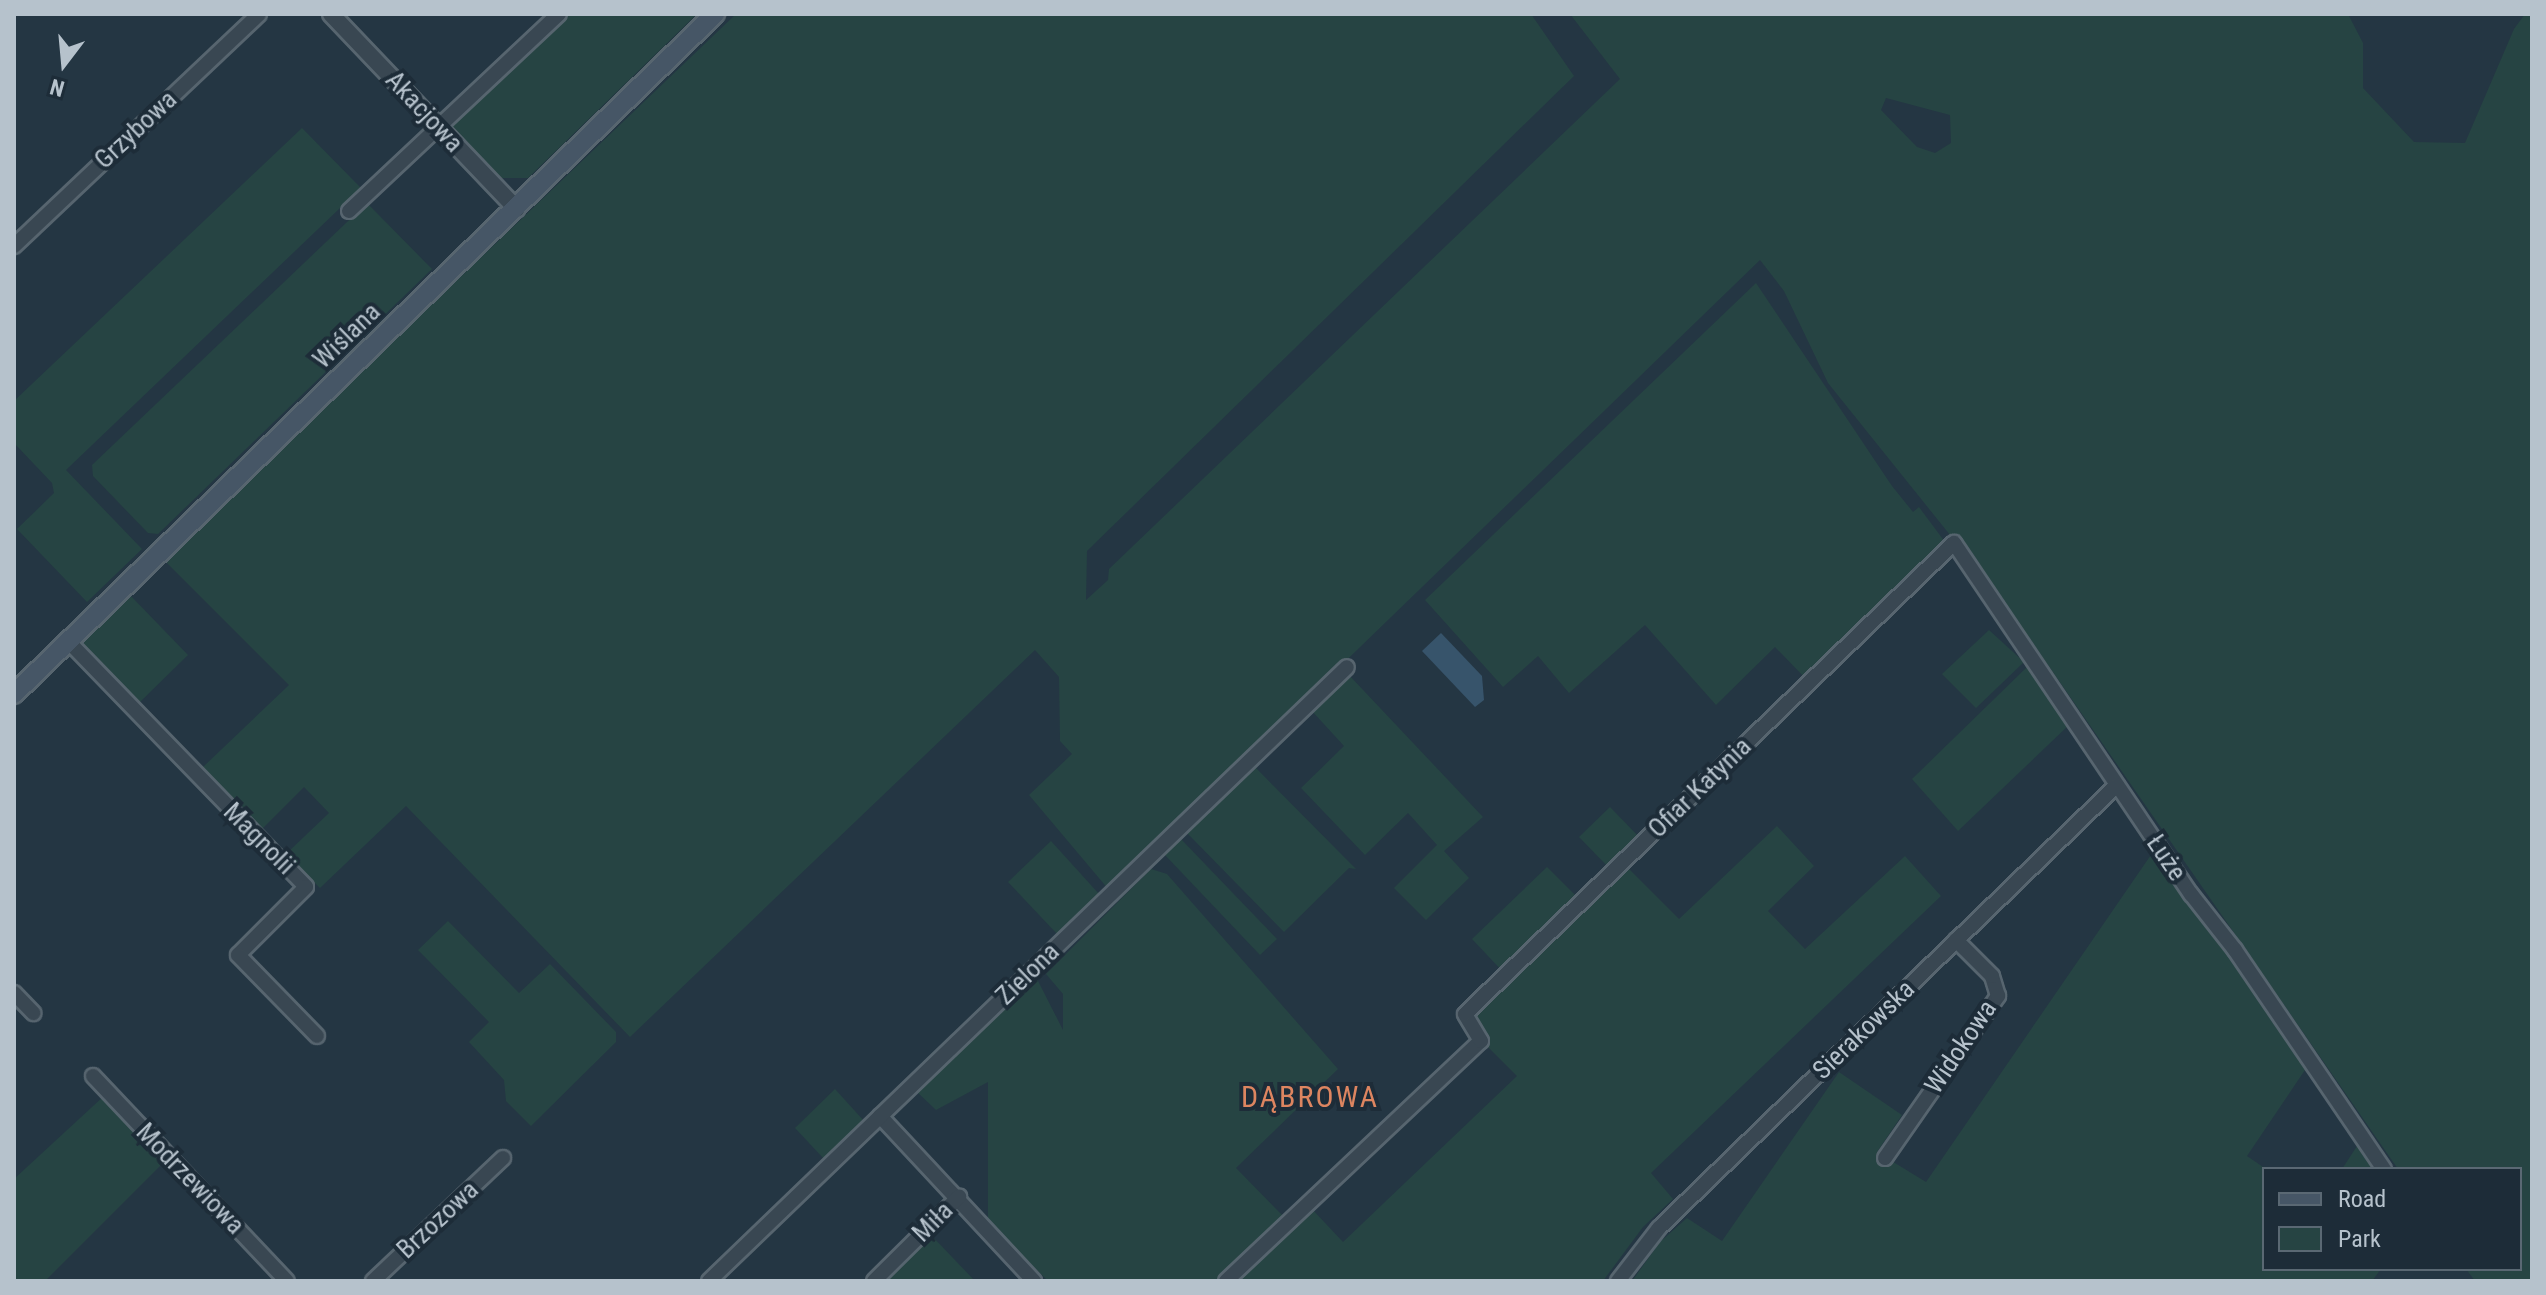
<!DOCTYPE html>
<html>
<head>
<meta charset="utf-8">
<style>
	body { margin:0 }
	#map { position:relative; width:2546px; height:1295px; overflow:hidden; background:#243643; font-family:"Roboto Condensed",sans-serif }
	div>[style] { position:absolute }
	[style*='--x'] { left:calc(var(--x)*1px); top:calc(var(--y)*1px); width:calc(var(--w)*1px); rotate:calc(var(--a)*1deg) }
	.green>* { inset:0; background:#264443 }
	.water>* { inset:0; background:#37546b }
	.roads { filter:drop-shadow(2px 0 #57656f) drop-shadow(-2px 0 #57656f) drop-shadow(0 2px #57656f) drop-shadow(0 -2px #57656f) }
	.minor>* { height:14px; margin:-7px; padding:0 7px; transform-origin:7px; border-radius:7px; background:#394752 }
	.tertiary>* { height:16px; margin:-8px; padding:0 8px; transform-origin:8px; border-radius:8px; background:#394752 }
	.secondary>* { height:18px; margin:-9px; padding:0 9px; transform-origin:9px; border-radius:9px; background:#465666 }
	span { translate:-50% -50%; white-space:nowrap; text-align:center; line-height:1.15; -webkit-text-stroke:8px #1d2c38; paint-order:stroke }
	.street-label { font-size:26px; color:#b6c2cc }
	.quarter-label { font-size:30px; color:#dd8560; letter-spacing:2px }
	.frame { position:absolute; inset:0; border:16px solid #b6c2cc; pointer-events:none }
	.legend { position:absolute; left:2262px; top:1167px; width:260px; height:104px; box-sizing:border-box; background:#1d2c38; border:2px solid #5a6873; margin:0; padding:10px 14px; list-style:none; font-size:24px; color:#b6c2cc }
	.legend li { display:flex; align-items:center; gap:16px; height:40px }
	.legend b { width:40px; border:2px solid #5a6873 }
	.north { position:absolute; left:24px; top:24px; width:80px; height:80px; -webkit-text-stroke:6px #1d2c38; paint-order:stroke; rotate:196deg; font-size:22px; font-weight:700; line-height:32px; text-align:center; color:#b6c2cc }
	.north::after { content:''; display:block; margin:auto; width:28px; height:36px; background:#b6c2cc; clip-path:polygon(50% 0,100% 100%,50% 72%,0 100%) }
</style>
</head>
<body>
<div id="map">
	<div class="green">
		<div style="clip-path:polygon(567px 14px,697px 14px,528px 178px,500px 178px,451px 126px)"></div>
		<div style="clip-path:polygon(evenodd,736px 14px,1531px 14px,1574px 76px,1087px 551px,1086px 600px,1108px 580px,1109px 569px,1620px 79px,1570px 14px,2348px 14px,2363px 43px,2363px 88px,2414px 142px,2465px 143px,2514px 29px,2525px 14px,2532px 14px,2532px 1281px,2475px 1281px,2466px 1269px,2520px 1269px,2520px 1169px,2398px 1169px,2007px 606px,1828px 383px,1784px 291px,1760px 260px,1109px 890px,1029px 795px,1072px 754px,1060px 741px,1059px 677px,1035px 650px,630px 1037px,406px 806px,320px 888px,286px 854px,329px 813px,304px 787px,262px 829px,203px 767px,289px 685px,164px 560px,736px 14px,1886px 98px,1950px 115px,1951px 143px,1935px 153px,1917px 147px,1881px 110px,1886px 98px)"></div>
		<div style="clip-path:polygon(302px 128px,361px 188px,66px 470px,142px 549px,87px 602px,17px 529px,54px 493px,52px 483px,14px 443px,14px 401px)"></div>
		<div style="clip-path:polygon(367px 203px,432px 269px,158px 534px,148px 533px,93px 476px,92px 465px)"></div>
		<div style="clip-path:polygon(1756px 283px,1892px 486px,1913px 512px,1919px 507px,1948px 546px,1807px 680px,1775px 647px,1716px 705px,1645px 625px,1569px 693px,1538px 656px,1503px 687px,1425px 600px)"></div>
		<div style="clip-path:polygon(129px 594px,188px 655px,139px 703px,80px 642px)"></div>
		<div style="clip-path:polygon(1989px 630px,2024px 662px,1976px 708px,1942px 674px)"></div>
		<div style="clip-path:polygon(2027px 667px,2069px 725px,1958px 831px,1912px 779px)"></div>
		<div style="clip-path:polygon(1348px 674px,1483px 817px,1444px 851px,1469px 878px,1426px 920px,1394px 888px,1437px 845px,1408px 813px,1365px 855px,1301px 788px,1344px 746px,1311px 710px)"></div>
		<div style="clip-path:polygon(1254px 766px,1356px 869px,1349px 868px,1284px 932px,1186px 832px)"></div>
		<div style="clip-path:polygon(1610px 807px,1642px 840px,1611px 870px,1579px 837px)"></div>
		<div style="clip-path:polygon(1777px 826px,1814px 866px,1768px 911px,1805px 949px,1905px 856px,1941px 896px,1651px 1173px,1673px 1199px,1643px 1227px,1603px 1281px,1234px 1281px,1311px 1208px,1343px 1242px,1517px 1076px,1484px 1043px,1469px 1013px,1624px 864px,1679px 919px)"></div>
		<div style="clip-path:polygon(1180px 838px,1277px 939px,1260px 955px,1164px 854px)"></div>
		<div style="clip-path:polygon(1051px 841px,1100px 895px,1058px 935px,1008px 882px)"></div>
		<div style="clip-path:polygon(2155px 849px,2307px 1067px,2247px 1156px,2266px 1169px,2264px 1269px,2381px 1269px,2372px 1281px,1632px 1281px,1660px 1242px,1687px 1218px,1722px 1241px,1839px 1072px,1902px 1115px,1877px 1152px,1926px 1182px)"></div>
		<div style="clip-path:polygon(1547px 867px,1580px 900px,1504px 973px,1472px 939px)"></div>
		<div style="clip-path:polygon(1151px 869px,1167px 874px,1338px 1069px,1236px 1168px,1286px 1219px,1217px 1281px,1048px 1281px,988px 1221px,988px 1082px,936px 1110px,916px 1091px,1035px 975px,1063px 1030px,1063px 994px,1046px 974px)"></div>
		<div style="clip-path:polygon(448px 921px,519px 993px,550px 964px,616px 1032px,616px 1042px,531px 1126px,506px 1101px,504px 1080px,469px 1042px,489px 1022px,418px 950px)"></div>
		<div style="clip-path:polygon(835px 1089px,864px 1121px,824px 1159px,795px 1128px)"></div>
		<div style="clip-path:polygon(105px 1095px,166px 1160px,45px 1281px,14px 1281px,14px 1179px)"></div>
		<div style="clip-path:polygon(2359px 1143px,2377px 1169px,2342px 1169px)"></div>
		<div style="clip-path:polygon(931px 1235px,975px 1281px,882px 1281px)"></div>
	</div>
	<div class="water">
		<div style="clip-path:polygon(1441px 633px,1482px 676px,1484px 700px,1475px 707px,1422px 651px)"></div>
	</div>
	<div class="roads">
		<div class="minor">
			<div style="--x:349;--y:211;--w:288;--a:-43.2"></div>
			<div style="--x:14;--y:246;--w:337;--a:-43.4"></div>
			<div style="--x:68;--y:641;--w:342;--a:45.9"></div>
			<div style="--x:306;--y:887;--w:96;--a:135"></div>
			<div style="--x:238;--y:955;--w:113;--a:45.7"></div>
			<div style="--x:14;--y:993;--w:28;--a:46"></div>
			<div style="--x:93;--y:1076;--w:282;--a:46.6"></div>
			<div style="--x:880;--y:1116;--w:226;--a:47"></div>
			<div style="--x:1885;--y:1158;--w:198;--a:-55.1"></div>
			<div style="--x:1998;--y:996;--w:21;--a:-107"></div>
			<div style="--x:1992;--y:976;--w:51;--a:-135"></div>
			<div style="--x:373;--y:1281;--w:179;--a:-43.4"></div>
			<div style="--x:709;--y:1281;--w:885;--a:-43.9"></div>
			<div style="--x:874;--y:1281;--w:120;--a:-44.7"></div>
			<div style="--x:1226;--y:1281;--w:350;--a:-43.3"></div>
			<div style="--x:1481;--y:1041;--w:31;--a:-121"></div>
			<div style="--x:1465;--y:1014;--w:679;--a:-43.93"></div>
			<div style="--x:1954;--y:543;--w:424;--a:56"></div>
			<div style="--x:2191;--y:894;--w:71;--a:51.8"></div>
			<div style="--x:2235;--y:950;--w:265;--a:55.8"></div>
			<div style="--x:1618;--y:1281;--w:67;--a:-52.3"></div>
			<div style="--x:1659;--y:1228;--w:637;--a:-44.05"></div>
		</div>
		<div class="tertiary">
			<div style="--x:331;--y:14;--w:269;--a:46.4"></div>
		</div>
		<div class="secondary">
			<div style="--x:14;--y:694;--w:977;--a:-44.13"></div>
		</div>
	</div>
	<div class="street-label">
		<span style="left:424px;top:112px;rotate:47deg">Akacjowa</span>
		<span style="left:136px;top:130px;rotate:-43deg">Grzybowa</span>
		<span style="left:347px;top:336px;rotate:-44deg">Wiślana</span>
		<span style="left:1700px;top:788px;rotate:-44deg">Ofiar Katynia</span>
		<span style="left:259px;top:839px;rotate:45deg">Magnolii</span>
		<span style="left:2166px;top:858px;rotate:56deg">Łuże</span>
		<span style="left:1028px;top:974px;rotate:-44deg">Zielona</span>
		<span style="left:1864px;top:1030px;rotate:-44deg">Sierakowska</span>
		<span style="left:1961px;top:1047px;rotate:-56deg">Widokowa</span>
		<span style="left:190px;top:1179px;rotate:46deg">Modrzewiowa</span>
		<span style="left:438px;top:1220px;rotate:-43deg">Brzozowa</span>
		<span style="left:933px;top:1222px;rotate:-45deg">Miła</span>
	</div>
	<div class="quarter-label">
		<span style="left:1310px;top:1097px">DĄBROWA</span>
	</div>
	<div class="frame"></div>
	<ul class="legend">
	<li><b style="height:10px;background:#465666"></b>Road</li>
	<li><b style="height:22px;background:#264443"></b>Park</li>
	</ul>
	<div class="north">N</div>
</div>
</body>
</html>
